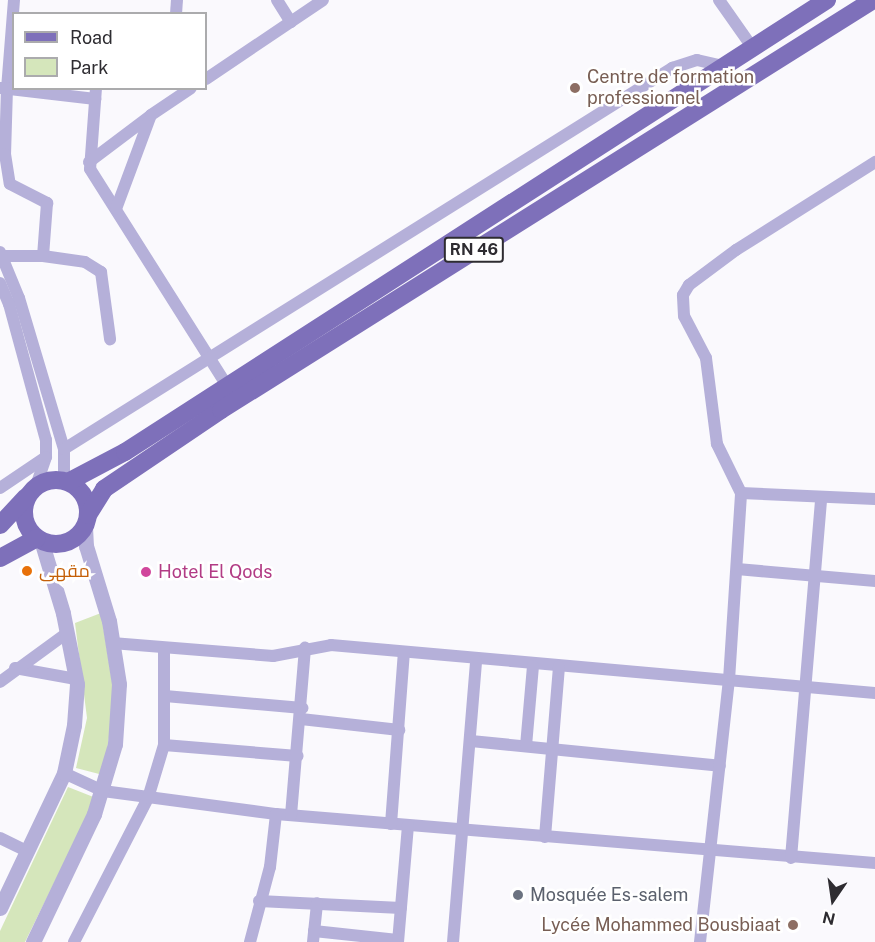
<!DOCTYPE html>
<html>
<head>
<meta charset="utf-8">
<style>
	body { margin:0 }
	#map { position:relative; width:875px; height:942px; overflow:hidden; background:#faf9fd; font-family:"Public Sans",Cairo,sans-serif }
	div>[style] { position:absolute }
	[style*='--x'] { left:calc(var(--x)*1px); top:calc(var(--y)*1px); width:calc(var(--w)*1px); rotate:calc(var(--a)*1deg) }
	.green>* { inset:0; background:#d5e6bb }
	.minor>* { height:12px; margin:-6px; padding:0 6px; transform-origin:6px; border-radius:6px; background:#b5b0d9 }
	.tertiary>* { height:15px; margin:-7.5px; padding:0 7.5px; transform-origin:7.5px; border-radius:7.5px; background:#b5b0d9 }
	.primary>* { height:18px; margin:-9px; padding:0 9px; transform-origin:9px; border-radius:9px; background:#7e70ba }
	.primary>.ring { margin:-9px; padding:0; box-sizing:content-box; background:none; border:18px solid #7e70ba; border-radius:50% }
	.dots>* { width:16px; height:16px; translate:-50% -50%; box-sizing:border-box; border:3px solid #fff; border-radius:50% }
	span { translate:-50% -50%; white-space:nowrap; text-align:center; line-height:1.15; -webkit-text-stroke:5px #fff; paint-order:stroke }
	.shield-label span { padding:2px 4px; background:#fff; border:2px solid; border-radius:4px; -webkit-text-stroke-width:0 }
	.shield-label { font-size:16px; color:#2e2c31; font-weight:700 }
	.education-label { font-size:18px; color:#785e54 }
	.left { translate:0 -50%; text-align:left }
	.right { translate:-100% -50%; text-align:right }
	.food-label { font-size:18px; color:#c56008 }
	.hotel-label { font-size:18px; color:#b23c85 }
	.worship-label { font-size:18px; color:#5b616d }
	.legend { position:absolute; left:12px; top:12px; width:195px; height:78px; box-sizing:border-box; background:#fff; border:2px solid #ababad; margin:0; padding:8px 10px; list-style:none; font-size:18px; color:#2e2c31 }
	.legend li { display:flex; align-items:center; gap:12px; height:30px }
	.legend b { width:30px; border:2px solid #ababad }
	.north { position:absolute; left:803px; top:870px; width:60px; height:60px; -webkit-text-stroke:4px #fff; paint-order:stroke; rotate:193deg; font-size:16px; font-weight:700; line-height:24px; text-align:center; color:#2e2c31 }
	.north::after { content:''; display:block; margin:auto; width:21px; height:27px; background:#2e2c31; clip-path:polygon(50% 0,100% 100%,50% 72%,0 100%) }
</style>
</head>
<body>
<div id="map">
	<div class="green">
		<div style="clip-path:polygon(101px 613px,115px 700px,103px 775px,76px 768px,87px 718px,75px 623px)"></div>
		<div style="clip-path:polygon(68px 787px,96px 798px,25px 942px,0 942px,0 931px)"></div>
	</div>
	<div class="minor">
		<div style="--x:14;--y:0;--w:88;--a:94.5"></div>
		<div style="--x:7;--y:88;--w:66;--a:91.7"></div>
		<div style="--x:5;--y:154;--w:30;--a:81"></div>
		<div style="--x:10;--y:184;--w:42;--a:27.2"></div>
		<div style="--x:47;--y:203;--w:53;--a:94.3"></div>
		<div style="--x:43;--y:256;--w:42;--a:8.1"></div>
		<div style="--x:85;--y:262;--w:19;--a:32"></div>
		<div style="--x:101;--y:272;--w:68;--a:82.3"></div>
		<div style="--x:277;--y:0;--w:26;--a:58"></div>
		<div style="--x:719;--y:0;--w:57;--a:54.9"></div>
		<div style="--x:176;--y:14;--w:14;--a:-86"></div>
		<div style="--x:206;--y:79;--w:141;--a:-34"></div>
		<div style="--x:1;--y:88;--w:95;--a:6.7"></div>
		<div style="--x:96;--y:88;--w:81;--a:94.2"></div>
		<div style="--x:90;--y:169;--w:254;--a:57.7"></div>
		<div style="--x:89;--y:162;--w:76;--a:-37"></div>
		<div style="--x:116;--y:209;--w:100;--a:-69.6"></div>
		<div style="--x:151;--y:115;--w:48;--a:-34"></div>
		<div style="--x:0;--y:252;--w:50;--a:67.6"></div>
		<div style="--x:19;--y:298;--w:158;--a:73.4"></div>
		<div style="--x:64;--y:449;--w:32;--a:90"></div>
		<div style="--x:0;--y:256;--w:43;--a:0"></div>
		<div style="--x:0;--y:283;--w:23;--a:67"></div>
		<div style="--x:9;--y:304;--w:141;--a:74.8"></div>
		<div style="--x:46;--y:440;--w:17;--a:90"></div>
		<div style="--x:46;--y:457;--w:31;--a:109"></div>
		<div style="--x:64;--y:449;--w:718;--a:-32.07"></div>
		<div style="--x:672;--y:68;--w:26;--a:-18"></div>
		<div style="--x:697;--y:60;--w:26;--a:13"></div>
		<div style="--x:0;--y:488;--w:55;--a:-34"></div>
		<div style="--x:741;--y:493;--w:55;--a:-116.1"></div>
		<div style="--x:717;--y:444;--w:87;--a:-97.3"></div>
		<div style="--x:706;--y:358;--w:47;--a:-117.6"></div>
		<div style="--x:684;--y:316;--w:21;--a:-93"></div>
		<div style="--x:683;--y:295;--w:12;--a:-59"></div>
		<div style="--x:689;--y:285;--w:59;--a:-36.7"></div>
		<div style="--x:736;--y:250;--w:165;--a:-32.3"></div>
		<div style="--x:737;--y:569;--w:139;--a:5"></div>
		<div style="--x:112;--y:643;--w:162;--a:4.6"></div>
		<div style="--x:273;--y:656;--w:59;--a:-10.7"></div>
		<div style="--x:331;--y:645;--w:546;--a:5.04"></div>
		<div style="--x:15;--y:668;--w:62;--a:10.2"></div>
		<div style="--x:0;--y:682;--w:83;--a:-36.2"></div>
		<div style="--x:165;--y:696;--w:138;--a:5"></div>
		<div style="--x:301;--y:719;--w:99;--a:6.4"></div>
		<div style="--x:471;--y:741;--w:250;--a:5.7"></div>
		<div style="--x:164;--y:745;--w:134;--a:4.7"></div>
		<div style="--x:526;--y:746;--w:80;--a:-85"></div>
		<div style="--x:64;--y:773;--w:43;--a:24.8"></div>
		<div style="--x:103;--y:791;--w:175;--a:7.6"></div>
		<div style="--x:276;--y:814;--w:601;--a:4.68"></div>
		<div style="--x:291;--y:815;--w:168;--a:-85.2"></div>
		<div style="--x:391;--y:824;--w:172;--a:-85.7"></div>
		<div style="--x:545;--y:837;--w:171;--a:-85.3"></div>
		<div style="--x:0;--y:838;--w:30;--a:26"></div>
		<div style="--x:791;--y:858;--w:362;--a:-85.2"></div>
		<div style="--x:259;--y:901;--w:142;--a:2.8"></div>
		<div style="--x:314;--y:931;--w:84;--a:6.1"></div>
		<div style="--x:74;--y:942;--w:162;--a:-62.8"></div>
		<div style="--x:148;--y:798;--w:55;--a:-73.2"></div>
		<div style="--x:164;--y:745;--w:96;--a:-90"></div>
		<div style="--x:250;--y:942;--w:78;--a:-75.1"></div>
		<div style="--x:270;--y:867;--w:53;--a:-83.5"></div>
		<div style="--x:313;--y:942;--w:39;--a:-84"></div>
		<div style="--x:398;--y:942;--w:117;--a:-85.1"></div>
		<div style="--x:453;--y:942;--w:282;--a:-85.3"></div>
		<div style="--x:700;--y:942;--w:264;--a:-83.7"></div>
		<div style="--x:729;--y:680;--w:187;--a:-86.3"></div>
		<div style="--x:741;--y:493;--w:134;--a:2.6"></div>
	</div>
	<div class="tertiary">
		<div style="--x:0;--y:908;--w:149;--a:-64.6"></div>
		<div style="--x:64;--y:773;--w:49;--a:-78.2"></div>
		<div style="--x:74;--y:725;--w:41;--a:-85.8"></div>
		<div style="--x:77;--y:684;--w:72;--a:-101.2"></div>
		<div style="--x:63;--y:613;--w:76;--a:-106.8"></div>
		<div style="--x:33;--y:942;--w:142;--a:-64.5"></div>
		<div style="--x:94;--y:814;--w:73;--a:-73.3"></div>
		<div style="--x:115;--y:744;--w:60;--a:-86.2"></div>
		<div style="--x:119;--y:684;--w:64;--a:-99"></div>
		<div style="--x:109;--y:621;--w:78;--a:-107"></div>
		<div style="--x:86;--y:546;--w:19;--a:-93"></div>
	</div>
	<div class="primary">
		<div class="ring" style="left:24px;top:480px;width:46px;height:46px"></div>
		<div style="--x:68;--y:482;--w:64;--a:-27.8"></div>
		<div style="--x:125;--y:452;--w:835;--a:-32.78"></div>
		<div style="--x:88;--y:515;--w:31;--a:-58"></div>
		<div style="--x:104;--y:489;--w:141;--a:-34"></div>
		<div style="--x:221;--y:410;--w:770;--a:-32.16"></div>
		<div style="--x:0;--y:525;--w:38;--a:-47"></div>
		<div style="--x:0;--y:558;--w:42;--a:-28.4"></div>
	</div>
	<div class="dots">
		<div style="left:575px;top:88px;background:#8d6e63"></div>
		<div style="left:27px;top:571px;background:#e8710a"></div>
		<div style="left:146px;top:572px;background:#d1479c"></div>
		<div style="left:518px;top:895px;background:#6b7280"></div>
		<div style="left:793px;top:925px;background:#8d6e63"></div>
	</div>
	<div class="shield-label">
		<span style="left:474px;top:250px">RN 46</span>
	</div>
	<div class="education-label">
		<span class="left" style="left:587px;top:88px">Centre de formation<br>professionnel</span>
		<span class="right" style="left:781px;top:925px">Lycée Mohammed Bousbiaat</span>
	</div>
	<div class="food-label">
		<span class="left" style="left:39px;top:571px">مقهى</span>
	</div>
	<div class="hotel-label">
		<span class="left" style="left:158px;top:572px">Hotel El Qods</span>
	</div>
	<div class="worship-label">
		<span class="left" style="left:530px;top:895px">Mosquée Es-salem</span>
	</div>
	<ul class="legend">
	<li><b style="height:8px;background:#7e70ba"></b>Road</li>
	<li><b style="height:16px;background:#d5e6bb"></b>Park</li>
	</ul>
	<div class="north">N</div>
</div>
</body>
</html>
